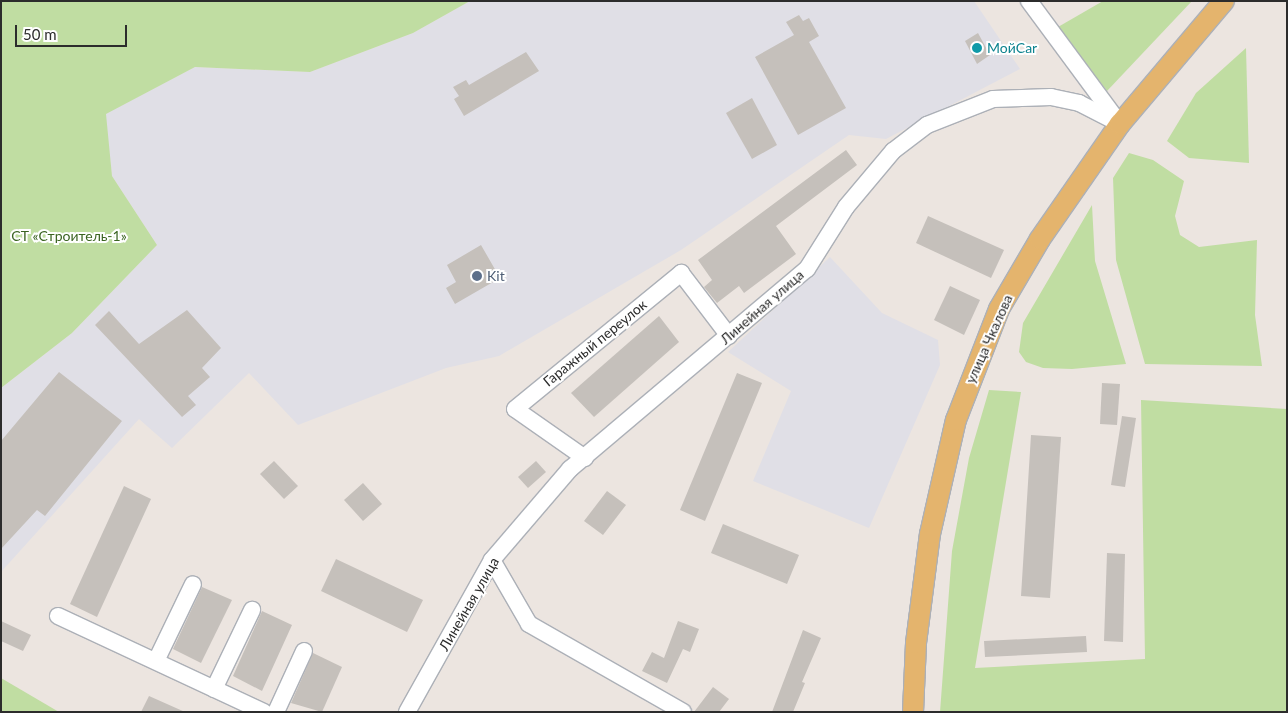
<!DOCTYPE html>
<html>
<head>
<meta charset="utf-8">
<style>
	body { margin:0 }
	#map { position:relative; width:1288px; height:713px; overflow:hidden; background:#ece5e0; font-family:Lato,sans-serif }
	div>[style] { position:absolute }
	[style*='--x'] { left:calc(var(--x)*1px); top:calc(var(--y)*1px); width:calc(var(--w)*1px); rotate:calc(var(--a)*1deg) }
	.industrial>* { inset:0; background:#e0dfe6 }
	.green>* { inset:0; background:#c0dda2 }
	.building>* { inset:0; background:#c5c0bb }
	.roads { filter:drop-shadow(1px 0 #acb0b7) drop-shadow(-1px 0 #acb0b7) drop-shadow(0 1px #acb0b7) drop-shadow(0 -1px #acb0b7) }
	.minor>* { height:16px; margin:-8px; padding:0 8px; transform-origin:8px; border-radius:8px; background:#fff }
	.major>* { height:20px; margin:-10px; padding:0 10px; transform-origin:10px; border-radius:10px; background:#e4b46d }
	.dots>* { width:14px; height:14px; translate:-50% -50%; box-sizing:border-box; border:2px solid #fff; border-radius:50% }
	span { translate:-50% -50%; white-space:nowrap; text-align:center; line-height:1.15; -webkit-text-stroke:4px #fff; paint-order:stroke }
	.culture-label { font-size:14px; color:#0d838f }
	.left { translate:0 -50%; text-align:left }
	.park-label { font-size:14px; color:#3b6422 }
	.service-label { font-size:14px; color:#4e5e75 }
	.street-label { font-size:14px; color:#2c2c2c }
	.frame { position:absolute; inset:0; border:2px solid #2c2c2c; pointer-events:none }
	.scale { position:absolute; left:15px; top:25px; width:112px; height:22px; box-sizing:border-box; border:2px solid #2c2c2c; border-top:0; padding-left:6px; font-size:15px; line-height:18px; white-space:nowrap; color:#2c2c2c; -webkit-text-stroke:4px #fff; paint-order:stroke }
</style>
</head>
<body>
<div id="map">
	<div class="industrial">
		<div style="clip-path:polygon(470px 1px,974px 1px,1020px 69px,886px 139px,849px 135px,681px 250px,499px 356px,446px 368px,298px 425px,249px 373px,172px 448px,139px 419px,1px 572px,1px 388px,72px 333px,157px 245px,112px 176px,105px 114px,195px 67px,310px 72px,413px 33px)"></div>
		<div style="clip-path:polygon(830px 257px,882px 313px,938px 340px,940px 365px,869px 528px,753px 481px,791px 391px,728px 352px)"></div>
	</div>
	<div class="green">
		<div style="clip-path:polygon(1px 1px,470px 1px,413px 33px,310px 72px,195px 67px,106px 114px,112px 176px,157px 245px,72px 333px,1px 388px)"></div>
		<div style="clip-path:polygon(1103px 1px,1192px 1px,1107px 91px,1058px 27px)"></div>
		<div style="clip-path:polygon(1246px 48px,1249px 163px,1189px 158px,1167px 141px,1196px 93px)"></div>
		<div style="clip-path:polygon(1129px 153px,1153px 160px,1184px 181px,1175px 216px,1180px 235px,1199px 247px,1257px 240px,1255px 315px,1262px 366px,1145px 364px,1116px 260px,1113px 178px)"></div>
		<div style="clip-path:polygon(1092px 205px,1095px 261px,1126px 364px,1072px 369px,1043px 368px,1026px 362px,1019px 352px,1023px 323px)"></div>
		<div style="clip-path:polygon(989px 390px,1021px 392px,975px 668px,1145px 659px,1141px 400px,1287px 409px,1287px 712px,940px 712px,952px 551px,969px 458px)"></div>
		<div style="clip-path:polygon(1px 678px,59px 712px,1px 712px)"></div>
	</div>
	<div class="building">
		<div style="clip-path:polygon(799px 15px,803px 21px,809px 18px,819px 36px,809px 42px,846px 108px,798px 135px,755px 57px,794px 35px,786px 22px)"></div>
		<div style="clip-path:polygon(978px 33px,990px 55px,977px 64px,965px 41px)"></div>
		<div style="clip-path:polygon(526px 52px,539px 71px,464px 116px,454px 99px,459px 96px,453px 87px,466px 80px,469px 85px)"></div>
		<div style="clip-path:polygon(752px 98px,777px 145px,752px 159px,726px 113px)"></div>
		<div style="clip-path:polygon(846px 150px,857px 165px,776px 226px,796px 254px,744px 293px,739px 286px,717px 303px,704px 287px,712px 280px,698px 260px)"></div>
		<div style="clip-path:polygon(928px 216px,1004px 250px,991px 278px,916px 243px)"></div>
		<div style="clip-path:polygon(481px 245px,500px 278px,455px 304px,446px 288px,456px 282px,447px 265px)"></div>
		<div style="clip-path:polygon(950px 286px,980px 300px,964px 335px,934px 320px)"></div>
		<div style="clip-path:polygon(187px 310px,221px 348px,202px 368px,210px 377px,188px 396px,196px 405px,182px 417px,95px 325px,109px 311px,139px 344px)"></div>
		<div style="clip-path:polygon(659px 316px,679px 342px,594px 417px,571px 393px)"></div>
		<div style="clip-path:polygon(59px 372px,122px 421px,45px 516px,37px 510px,1px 549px,1px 441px)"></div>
		<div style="clip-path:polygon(737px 373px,762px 383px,705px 521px,680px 510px)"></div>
		<div style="clip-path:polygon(1102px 383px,1120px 384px,1117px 425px,1100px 424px)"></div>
		<div style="clip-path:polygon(1122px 416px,1136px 418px,1125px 487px,1111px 485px)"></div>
		<div style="clip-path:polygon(1031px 435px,1061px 437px,1050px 598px,1021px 596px)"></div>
		<div style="clip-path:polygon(274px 461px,298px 486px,284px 499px,260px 474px)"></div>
		<div style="clip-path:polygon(536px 461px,546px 472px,528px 488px,518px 477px)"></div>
		<div style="clip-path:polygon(363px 483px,382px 504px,363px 521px,344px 500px)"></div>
		<div style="clip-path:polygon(124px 486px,151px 499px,97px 617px,70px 604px)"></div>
		<div style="clip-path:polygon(607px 491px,626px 505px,603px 535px,584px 521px)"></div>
		<div style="clip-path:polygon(723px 524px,799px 555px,787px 584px,711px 553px)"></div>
		<div style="clip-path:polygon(1107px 553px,1125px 554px,1123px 642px,1104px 641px)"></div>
		<div style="clip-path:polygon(336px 559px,423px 600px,407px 632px,321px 591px)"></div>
		<div style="clip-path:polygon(202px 587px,232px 600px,201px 663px,173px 649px)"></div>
		<div style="clip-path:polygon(262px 611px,292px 625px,262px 691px,233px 676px)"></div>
		<div style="clip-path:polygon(1px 621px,31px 635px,23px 651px,1px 641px)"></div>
		<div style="clip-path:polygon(678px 621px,699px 629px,690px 652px,683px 649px,667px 683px,642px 671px,652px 652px,664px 658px)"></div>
		<div style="clip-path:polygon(803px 630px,821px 638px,802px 682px,805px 683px,793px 712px,772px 712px)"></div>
		<div style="clip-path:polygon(1086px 636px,1087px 652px,985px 657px,984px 641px)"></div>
		<div style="clip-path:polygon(313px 653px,342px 667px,322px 712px,291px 703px)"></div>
		<div style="clip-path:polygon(713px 687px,729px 699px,719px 712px,694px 712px)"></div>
		<div style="clip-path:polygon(149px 696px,185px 712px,141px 712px)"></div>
	</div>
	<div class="roads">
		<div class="minor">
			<div style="--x:1029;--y:1;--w:148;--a:53.5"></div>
			<div style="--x:585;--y:458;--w:85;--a:-145"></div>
			<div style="--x:515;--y:409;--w:215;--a:-39.3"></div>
			<div style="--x:681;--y:273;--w:79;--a:52.7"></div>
			<div style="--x:492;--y:560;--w:74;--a:60"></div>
			<div style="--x:529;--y:624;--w:177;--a:29.7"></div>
			<div style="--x:58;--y:616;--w:227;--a:25"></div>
			<div style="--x:156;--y:661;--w:85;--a:-64.3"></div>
			<div style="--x:214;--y:689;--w:88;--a:-64.3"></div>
			<div style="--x:276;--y:712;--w:67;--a:-65.3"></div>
			<div style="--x:407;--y:712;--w:174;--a:-60.8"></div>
			<div style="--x:492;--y:560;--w:120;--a:-49.4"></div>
			<div style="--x:570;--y:469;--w:310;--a:-40.2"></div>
			<div style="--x:807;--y:269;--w:73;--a:-57.8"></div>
			<div style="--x:846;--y:207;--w:73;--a:-50"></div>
			<div style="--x:893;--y:151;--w:43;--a:-37.4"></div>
			<div style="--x:927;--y:125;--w:71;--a:-21.5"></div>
			<div style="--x:993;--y:99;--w:58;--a:-2"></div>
			<div style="--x:1051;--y:97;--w:29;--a:12"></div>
			<div style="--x:1079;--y:103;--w:46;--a:27.1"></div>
		</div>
		<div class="major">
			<div style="--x:913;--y:712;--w:69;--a:-87.5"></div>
			<div style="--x:916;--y:643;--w:110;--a:-82.7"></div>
			<div style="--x:930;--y:534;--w:117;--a:-77.2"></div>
			<div style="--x:956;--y:420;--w:119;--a:-68.8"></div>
			<div style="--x:999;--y:309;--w:81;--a:-59.6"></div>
			<div style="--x:1040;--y:239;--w:140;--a:-55.2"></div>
			<div style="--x:1120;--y:124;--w:161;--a:-49.8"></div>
		</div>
	</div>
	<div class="dots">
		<div style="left:977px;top:48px;background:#0f9aa8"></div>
		<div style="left:477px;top:276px;background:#5c6f8a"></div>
	</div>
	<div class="culture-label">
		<span class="left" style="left:987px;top:48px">МойCar</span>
	</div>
	<div class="park-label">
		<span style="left:69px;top:236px">СТ «Строитель-1»</span>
	</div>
	<div class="service-label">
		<span class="left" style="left:487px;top:276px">Kit</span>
	</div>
	<div class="street-label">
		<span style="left:762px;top:307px;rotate:-41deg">Линейная улица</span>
		<span style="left:989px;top:339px;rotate:-66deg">улица Чкалова</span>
		<span style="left:595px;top:343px;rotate:-39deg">Гаражный переулок</span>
		<span style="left:469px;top:604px;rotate:-60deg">Линейная улица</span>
	</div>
	<div class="frame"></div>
	<div class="scale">50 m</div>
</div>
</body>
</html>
